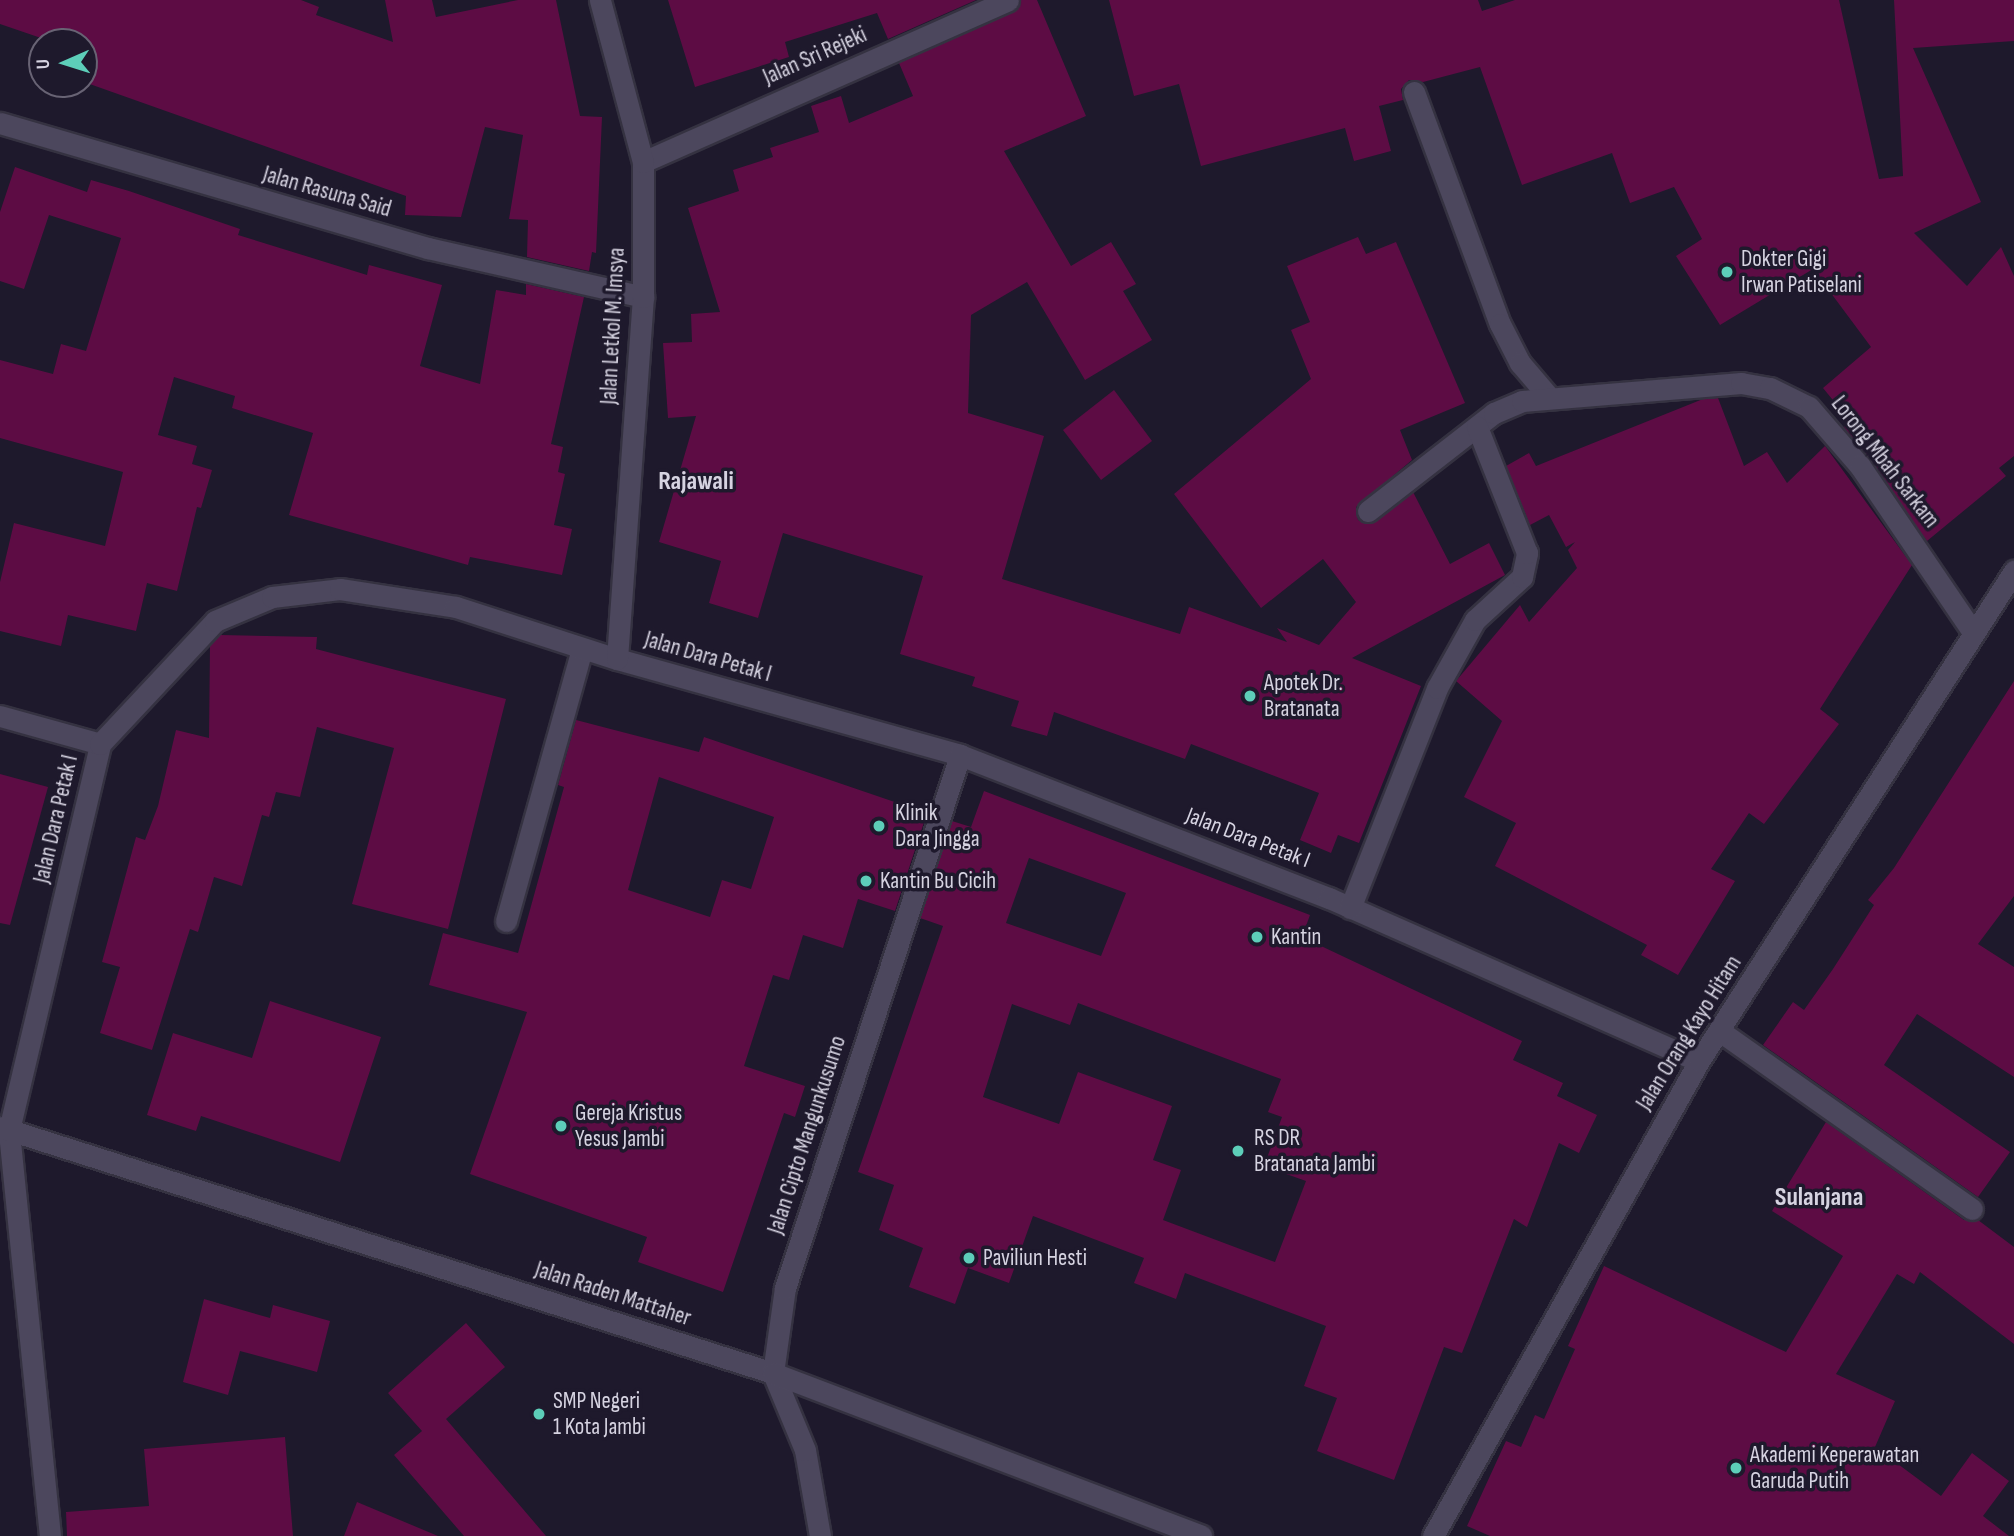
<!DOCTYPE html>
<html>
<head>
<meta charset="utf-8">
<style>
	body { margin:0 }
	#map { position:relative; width:2014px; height:1536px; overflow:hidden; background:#1e192c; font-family:"Sofia Sans Condensed",sans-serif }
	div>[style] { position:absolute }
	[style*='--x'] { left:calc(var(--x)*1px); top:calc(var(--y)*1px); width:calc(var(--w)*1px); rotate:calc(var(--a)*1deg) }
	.building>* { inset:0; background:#5d0c44 }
	.roads { filter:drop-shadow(2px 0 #353241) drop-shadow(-2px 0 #353241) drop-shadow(0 2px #353241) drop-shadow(0 -2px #353241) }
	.street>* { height:21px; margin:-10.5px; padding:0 10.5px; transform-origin:10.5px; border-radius:10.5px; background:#4c475d }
	.secondary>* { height:21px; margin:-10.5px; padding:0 10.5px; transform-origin:10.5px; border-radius:10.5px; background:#4c475d }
	.dots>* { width:19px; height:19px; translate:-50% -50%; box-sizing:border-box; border:4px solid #1e192c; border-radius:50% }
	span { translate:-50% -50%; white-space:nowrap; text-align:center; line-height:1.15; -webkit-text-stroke:7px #1e192c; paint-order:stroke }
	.street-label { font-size:23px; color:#d6d3e1 }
	.poi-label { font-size:23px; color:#d6d3e1 }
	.left { translate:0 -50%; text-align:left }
	.quarter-label { font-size:26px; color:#d6d3e1; font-weight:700 }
	.north { position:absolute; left:28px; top:28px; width:70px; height:70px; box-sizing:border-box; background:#1e192c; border:2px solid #686374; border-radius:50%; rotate:267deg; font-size:19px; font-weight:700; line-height:28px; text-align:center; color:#d6d3e1 }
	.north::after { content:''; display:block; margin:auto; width:24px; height:32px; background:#5dceb9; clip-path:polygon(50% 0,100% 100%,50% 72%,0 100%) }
</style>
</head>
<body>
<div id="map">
	<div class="building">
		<div style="clip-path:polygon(0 0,301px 0,319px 7px,316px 15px,393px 42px,385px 0,432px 0,436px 17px,518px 0,556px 0,580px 116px,602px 117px,596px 253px,592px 252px,589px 271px,527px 257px,528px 220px,509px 219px,523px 135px,485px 127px,461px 217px,405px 215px,406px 196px,84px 82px,84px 42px,42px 42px,42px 67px,32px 64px,41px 38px,0 24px)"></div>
		<div style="clip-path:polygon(668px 0,976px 0,888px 39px,877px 13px,785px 42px,789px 57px,695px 87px)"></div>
		<div style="clip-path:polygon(1021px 0,1037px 0,1086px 116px,1004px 151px,1071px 266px,1111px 242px,1136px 284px,1123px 291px,1152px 340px,1085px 380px,1027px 282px,971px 315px,968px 413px,1044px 436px,1002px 579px,1180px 634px,1189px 607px,1287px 642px,1277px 628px,1319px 645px,1356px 602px,1323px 559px,1261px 608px,1174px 494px,1311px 379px,1291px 330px,1310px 322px,1287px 266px,1358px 237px,1366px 254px,1396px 242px,1465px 403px,1400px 430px,1412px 460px,1356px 507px,1358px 520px,1370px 524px,1413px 492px,1450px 564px,1489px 543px,1505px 575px,1352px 658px,1421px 686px,1359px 843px,1338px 835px,1331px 853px,1300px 840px,1319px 793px,1191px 744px,1185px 759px,1054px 712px,1047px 736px,1011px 726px,1019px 701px,972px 686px,975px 677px,900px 654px,923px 576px,783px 533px,758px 618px,709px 603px,721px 561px,659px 542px,696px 416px,668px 418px,663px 343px,692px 342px,691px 314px,720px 312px,688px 208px,739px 191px,733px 170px,773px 157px,770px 148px,819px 132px,811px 106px,841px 96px,849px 123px,913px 96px,899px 63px,1013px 12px)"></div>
		<div style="clip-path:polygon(1109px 0,1478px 0,1482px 11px,1515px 0,1839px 0,1879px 179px,1903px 176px,1894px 0,2014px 0,2014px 41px,1913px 48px,1981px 202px,1914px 233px,1967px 286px,2001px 247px,2014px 276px,2014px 456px,1999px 468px,2006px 476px,1927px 541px,1844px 427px,1850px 421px,1823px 388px,1871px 347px,1813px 269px,1720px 325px,1676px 256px,1702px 239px,1674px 187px,1630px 203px,1612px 153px,1522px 185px,1480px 67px,1423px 82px,1409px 80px,1401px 89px,1403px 100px,1379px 106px,1391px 151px,1354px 161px,1345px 128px,1201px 166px,1179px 84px,1134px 96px)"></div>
		<div style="clip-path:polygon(15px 167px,87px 192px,91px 180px,129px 191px,240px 229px,238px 235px,367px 275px,369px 265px,442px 285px,420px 366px,480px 384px,496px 290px,526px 295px,526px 284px,584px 297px,551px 444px,563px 447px,558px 472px,565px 474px,554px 525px,572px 529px,562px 575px,470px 557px,468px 565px,289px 515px,313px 433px,232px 408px,235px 396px,174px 377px,158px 435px,197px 446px,192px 464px,212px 470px,201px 508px,197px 507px,177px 591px,147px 583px,136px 631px,68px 615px,61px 646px,0 631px,0 582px,14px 523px,105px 546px,123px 472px,0 438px,0 360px,53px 374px,61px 344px,86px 351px,121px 238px,49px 215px,24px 289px,0 281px,0 212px)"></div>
		<div style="clip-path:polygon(1114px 390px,1152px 441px,1101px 480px,1063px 430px)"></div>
		<div style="clip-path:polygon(1718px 398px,1744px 466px,1767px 452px,1787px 483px,1825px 446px,1912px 565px,1820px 709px,1839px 724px,1764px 824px,1749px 813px,1711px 869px,1735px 881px,1678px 975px,1641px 955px,1647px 945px,1495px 866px,1516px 823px,1464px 797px,1502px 721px,1456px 681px,1520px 605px,1529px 622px,1577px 568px,1568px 550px,1575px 542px,1566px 547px,1549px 515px,1530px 525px,1506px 466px,1529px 453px,1536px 466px,1703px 399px)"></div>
		<div style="clip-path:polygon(220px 635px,317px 637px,316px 649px,506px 699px,448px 929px,352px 904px,394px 748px,317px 727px,300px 797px,276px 792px,269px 817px,262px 815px,242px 886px,214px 877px,198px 932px,190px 929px,152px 1050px,100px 1033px,120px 967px,102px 962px,136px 837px,145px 840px,158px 806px,176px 730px,209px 738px,210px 645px)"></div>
		<div style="clip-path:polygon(2014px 681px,2014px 896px,1978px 944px,2014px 967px,2014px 1077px,1917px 1014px,1884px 1065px,2010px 1152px,1978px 1197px,1763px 1045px,1793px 1002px,1804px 1010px,1833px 969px,1874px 905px,1868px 900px,1894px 868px)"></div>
		<div style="clip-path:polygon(evenodd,576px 720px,699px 752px,704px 737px,927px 813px,895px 911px,858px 899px,843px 948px,803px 935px,789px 980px,773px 975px,744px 1066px,805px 1086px,795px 1117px,784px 1113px,723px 1292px,638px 1262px,647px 1237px,470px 1174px,527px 1012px,429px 985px,443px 933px,518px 953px,564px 787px,558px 785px,576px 720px,659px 777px,774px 817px,751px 889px,722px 880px,710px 917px,628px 890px,659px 777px)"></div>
		<div style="clip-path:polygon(0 774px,48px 787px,10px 925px,0 923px)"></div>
		<div style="clip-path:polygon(evenodd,984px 791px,1310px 915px,1302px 937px,1522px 1041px,1513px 1060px,1563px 1083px,1557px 1096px,1597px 1115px,1579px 1153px,1559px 1143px,1527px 1227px,1514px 1219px,1462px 1353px,1444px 1347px,1394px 1480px,1317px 1451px,1337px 1398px,1304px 1386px,1326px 1326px,1185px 1273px,1176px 1299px,1134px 1283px,1144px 1258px,1033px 1216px,1009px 1283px,968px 1268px,955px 1304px,909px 1287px,923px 1248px,879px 1230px,894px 1185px,858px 1172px,943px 926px,920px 918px,952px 821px,971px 827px,984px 791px,1029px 858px,1126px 893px,1101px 956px,1006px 923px,1029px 858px,984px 791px,1078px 1003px,1281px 1079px,1268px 1112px,1282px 1117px,1264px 1166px,1306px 1181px,1275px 1262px,1163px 1220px,1181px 1170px,1153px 1160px,1172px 1106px,1078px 1072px,1059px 1124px,983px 1097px,1012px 1004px,1070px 1025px,1078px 1003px)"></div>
		<div style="clip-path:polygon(270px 1001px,381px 1037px,340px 1162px,201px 1116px,196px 1131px,147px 1115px,173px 1033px,252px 1058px)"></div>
		<div style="clip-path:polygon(1826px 1122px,1964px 1220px,1978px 1220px,2014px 1247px,2014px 1344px,1920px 1272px,1914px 1284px,1897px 1274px,1836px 1374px,1895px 1401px,1875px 1447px,1941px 1496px,1972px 1453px,2009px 1481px,1983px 1516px,2009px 1536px,1490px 1536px,1467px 1526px,1506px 1441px,1521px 1447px,1535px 1415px,1544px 1419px,1575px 1349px,1568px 1346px,1604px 1266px,1786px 1352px,1843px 1256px,1772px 1211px)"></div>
		<div style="clip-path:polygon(204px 1299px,270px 1318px,273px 1305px,330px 1321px,317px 1372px,240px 1351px,228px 1395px,183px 1382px)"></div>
		<div style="clip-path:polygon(466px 1323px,505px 1367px,446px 1419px,546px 1536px,464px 1536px,394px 1455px,422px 1431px,388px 1393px)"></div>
		<div style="clip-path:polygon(285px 1437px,293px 1536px,67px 1536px,66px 1512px,149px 1506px,144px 1449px)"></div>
		<div style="clip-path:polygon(357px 1502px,438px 1536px,344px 1536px)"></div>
	</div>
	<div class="roads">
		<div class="street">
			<div style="--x:1414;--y:92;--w:247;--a:69.7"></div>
			<div style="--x:1500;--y:324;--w:44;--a:62.9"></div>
			<div style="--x:1520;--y:363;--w:45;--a:49.5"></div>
			<div style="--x:0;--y:123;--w:446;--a:16.3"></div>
			<div style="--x:428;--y:248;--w:221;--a:12.8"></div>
			<div style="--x:643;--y:162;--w:399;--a:-23.9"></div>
			<div style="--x:1368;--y:511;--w:160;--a:-37.9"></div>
			<div style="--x:1494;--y:413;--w:30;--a:-23"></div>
			<div style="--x:1522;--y:401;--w:220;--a:-4.7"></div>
			<div style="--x:1741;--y:383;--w:29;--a:10"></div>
			<div style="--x:1770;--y:388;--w:43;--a:26"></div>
			<div style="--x:1809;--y:407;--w:78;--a:49.2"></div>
			<div style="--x:1860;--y:466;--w:199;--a:55.8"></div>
			<div style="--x:617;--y:659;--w:356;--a:15.6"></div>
			<div style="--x:960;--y:755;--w:396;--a:21.2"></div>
			<div style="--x:1329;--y:898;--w:404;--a:23.8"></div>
			<div style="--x:1350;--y:908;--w:237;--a:-68.4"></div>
			<div style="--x:1437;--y:688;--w:78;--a:-60.8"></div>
			<div style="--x:1475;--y:620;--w:64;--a:-42.5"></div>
			<div style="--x:1522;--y:577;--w:25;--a:-78"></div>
			<div style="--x:1527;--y:553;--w:136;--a:-111.6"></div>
			<div style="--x:506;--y:921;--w:282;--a:-74.4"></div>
			<div style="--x:1721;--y:1032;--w:307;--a:35.2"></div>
			<div style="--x:50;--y:1536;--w:408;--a:-95.8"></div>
			<div style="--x:9;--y:1130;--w:397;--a:-76.7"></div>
			<div style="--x:820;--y:1536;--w:87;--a:-99.9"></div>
			<div style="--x:805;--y:1450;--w:83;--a:-112.6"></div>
			<div style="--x:773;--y:1373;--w:86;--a:-82"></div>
			<div style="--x:785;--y:1288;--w:561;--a:-71.82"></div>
		</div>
		<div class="secondary">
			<div style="--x:0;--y:716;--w:104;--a:15.6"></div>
			<div style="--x:100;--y:744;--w:168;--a:-46.9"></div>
			<div style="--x:215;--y:621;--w:62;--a:-22.8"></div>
			<div style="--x:272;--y:597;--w:68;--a:-6.7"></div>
			<div style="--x:340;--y:589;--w:117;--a:8.8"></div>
			<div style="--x:456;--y:607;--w:169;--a:17.9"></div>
			<div style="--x:617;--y:659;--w:363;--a:-85.9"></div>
			<div style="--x:643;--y:297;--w:135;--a:-90"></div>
			<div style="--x:643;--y:162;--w:168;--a:-104.9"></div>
			<div style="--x:0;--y:1127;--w:811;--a:17.65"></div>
			<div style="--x:773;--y:1373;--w:458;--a:20.8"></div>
			<div style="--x:1433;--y:1536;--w:544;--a:-60.75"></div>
			<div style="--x:1699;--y:1061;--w:583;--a:-57.26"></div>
		</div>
	</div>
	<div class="dots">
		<div style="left:1727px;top:272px;background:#5dceb9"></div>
		<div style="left:1250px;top:696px;background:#5dceb9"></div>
		<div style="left:879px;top:826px;background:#5dceb9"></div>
		<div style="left:866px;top:881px;background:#5dceb9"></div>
		<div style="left:1257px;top:937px;background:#5dceb9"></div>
		<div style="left:561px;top:1126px;background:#5dceb9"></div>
		<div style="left:1238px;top:1151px;background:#5dceb9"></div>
		<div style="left:969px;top:1258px;background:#5dceb9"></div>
		<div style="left:539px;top:1414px;background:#5dceb9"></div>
		<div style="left:1736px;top:1468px;background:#5dceb9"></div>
	</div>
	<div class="street-label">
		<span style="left:815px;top:56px;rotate:-24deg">Jalan Sri Rejeki</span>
		<span style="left:327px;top:192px;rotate:16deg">Jalan Rasuna Said</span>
		<span style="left:613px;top:326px;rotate:-87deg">Jalan Letkol M. Imsya</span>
		<span style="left:1885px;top:462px;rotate:52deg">Lorong Mbah Sarkam</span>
		<span style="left:708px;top:657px;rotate:16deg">Jalan Dara Petak I</span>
		<span style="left:56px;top:819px;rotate:-77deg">Jalan Dara Petak I</span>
		<span style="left:1248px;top:838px;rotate:21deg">Jalan Dara Petak I</span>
		<span style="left:1689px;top:1033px;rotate:-58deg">Jalan Orang Kayo Hitam</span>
		<span style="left:807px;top:1135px;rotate:-72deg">Jalan Cipto Mangunkusumo</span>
		<span style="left:613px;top:1294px;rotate:18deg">Jalan Raden Mattaher</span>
	</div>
	<div class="poi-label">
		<span class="left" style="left:1741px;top:272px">Dokter Gigi<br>Irwan Patiselani</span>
		<span class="left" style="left:1264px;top:696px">Apotek Dr.<br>Bratanata</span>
		<span class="left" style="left:895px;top:826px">Klinik<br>Dara Jingga</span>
		<span class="left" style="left:880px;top:881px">Kantin Bu Cicih</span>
		<span class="left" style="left:1271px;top:937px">Kantin</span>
		<span class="left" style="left:575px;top:1126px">Gereja Kristus<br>Yesus Jambi</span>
		<span class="left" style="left:1254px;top:1151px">RS DR<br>Bratanata Jambi</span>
		<span class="left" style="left:983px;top:1258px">Paviliun Hesti</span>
		<span class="left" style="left:553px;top:1414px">SMP Negeri<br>1 Kota Jambi</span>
		<span class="left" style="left:1750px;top:1468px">Akademi Keperawatan<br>Garuda Putih</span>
	</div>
	<div class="quarter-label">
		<span style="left:696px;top:482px">Rajawali</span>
		<span style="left:1819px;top:1198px">Sulanjana</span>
	</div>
	<div class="north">U</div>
</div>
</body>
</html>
